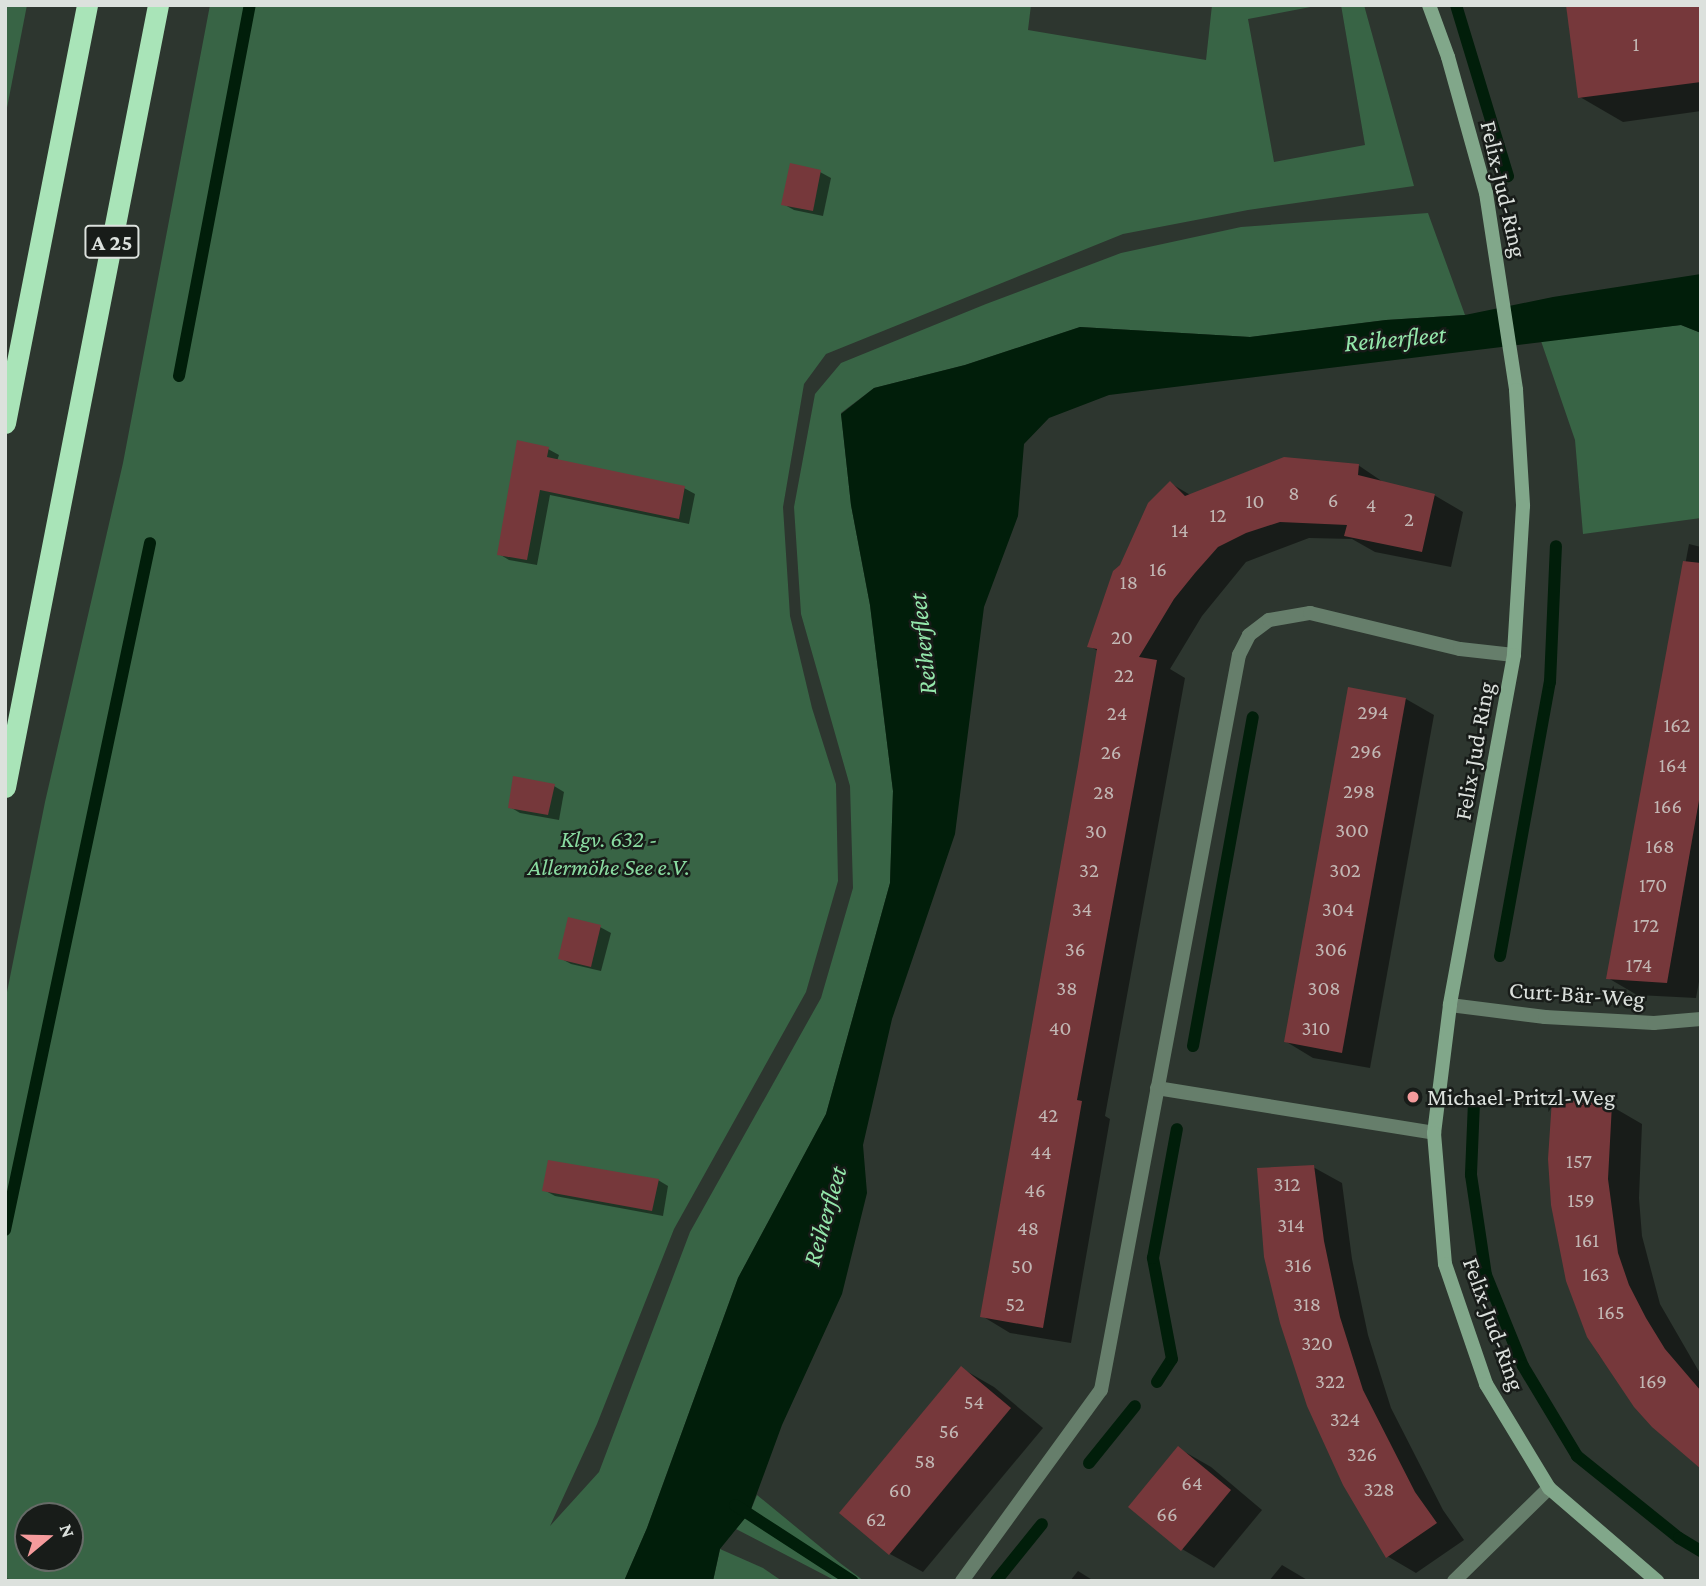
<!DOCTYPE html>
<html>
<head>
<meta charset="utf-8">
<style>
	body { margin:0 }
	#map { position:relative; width:1706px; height:1586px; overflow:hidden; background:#2d362f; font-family:"Crimson Pro",serif }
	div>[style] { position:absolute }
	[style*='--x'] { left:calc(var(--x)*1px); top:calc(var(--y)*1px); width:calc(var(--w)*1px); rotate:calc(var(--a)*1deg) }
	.green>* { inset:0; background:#386445 }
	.water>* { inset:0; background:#011e0a }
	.shadow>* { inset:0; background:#0007 }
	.stream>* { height:12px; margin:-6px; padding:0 6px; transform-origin:6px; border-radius:6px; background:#011e0a }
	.building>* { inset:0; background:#76383b }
	.street>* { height:14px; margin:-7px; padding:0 7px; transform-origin:7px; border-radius:7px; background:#667e6b }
	.secondary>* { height:14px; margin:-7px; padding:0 7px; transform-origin:7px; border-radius:7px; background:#81a78a }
	.highway>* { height:21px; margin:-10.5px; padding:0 10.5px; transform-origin:10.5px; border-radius:10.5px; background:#a9e4b8 }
	.dots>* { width:19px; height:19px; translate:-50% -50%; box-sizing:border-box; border:4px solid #181c19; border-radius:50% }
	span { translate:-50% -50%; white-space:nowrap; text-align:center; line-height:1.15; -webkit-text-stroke:5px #181c19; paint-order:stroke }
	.number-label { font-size:21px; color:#c2b7b4 }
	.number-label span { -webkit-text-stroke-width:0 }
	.shield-label span { padding:2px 5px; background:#181c19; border:2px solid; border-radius:5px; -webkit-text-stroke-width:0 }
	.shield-label { font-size:23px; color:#dce1dd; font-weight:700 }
	.street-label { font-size:24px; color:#dce1dd }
	.park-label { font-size:24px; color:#89dba0; font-style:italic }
	.poi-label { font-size:24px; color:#dce1dd }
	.left { translate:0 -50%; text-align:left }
	.water-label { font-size:26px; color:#94e7ab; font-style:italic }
	.frame { position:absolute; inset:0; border:7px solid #dce1dd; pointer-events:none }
	.north { position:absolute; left:14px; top:1502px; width:70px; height:70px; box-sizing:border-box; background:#181c19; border:2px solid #666b67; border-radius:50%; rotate:71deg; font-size:19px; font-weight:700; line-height:28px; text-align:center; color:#dce1dd }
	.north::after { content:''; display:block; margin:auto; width:24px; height:32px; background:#f59b9c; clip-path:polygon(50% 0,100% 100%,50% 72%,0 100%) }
</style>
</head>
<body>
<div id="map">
	<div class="green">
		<div style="clip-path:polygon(5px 5px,27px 5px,5px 118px)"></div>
		<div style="clip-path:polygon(evenodd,210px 5px,1031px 5px,1028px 30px,1206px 60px,1212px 5px,1321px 5px,1248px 19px,1274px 162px,1365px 145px,1341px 5px,1364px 5px,1414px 186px,1248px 210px,1123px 234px,826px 354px,804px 384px,783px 507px,790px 616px,812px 708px,836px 784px,838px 881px,806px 992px,674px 1229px,597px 1424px,550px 1526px,599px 1472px,690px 1232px,821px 998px,853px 888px,850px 786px,801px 614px,794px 507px,815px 394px,841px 363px,986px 304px,1121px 253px,1241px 227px,1428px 213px,1465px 315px,1386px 320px,1250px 337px,1080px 327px,965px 365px,874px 388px,841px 413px,851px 505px,870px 605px,893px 791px,890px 883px,826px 1114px,738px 1278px,647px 1528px,624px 1581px,19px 1581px,5px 1578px,5px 1002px,45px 802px,123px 463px,210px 5px,28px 1516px,70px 1516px,70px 1558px,28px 1558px,28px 1516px)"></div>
		<div style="clip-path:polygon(1681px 325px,1701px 333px,1701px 518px,1583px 534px,1575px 440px,1541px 341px)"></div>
		<div style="clip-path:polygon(757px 1495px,840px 1563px,864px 1581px,836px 1581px,736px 1529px,750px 1512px)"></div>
		<div style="clip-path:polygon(720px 1549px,763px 1568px,782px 1581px,713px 1581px)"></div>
	</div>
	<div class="water">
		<div style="clip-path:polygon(1701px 274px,1701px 333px,1681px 325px,1109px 395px,1049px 418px,1024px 444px,1018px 516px,984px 607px,955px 834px,892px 1019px,863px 1145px,867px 1193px,842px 1294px,782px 1425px,750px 1512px,720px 1549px,713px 1581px,624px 1581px,647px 1528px,738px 1278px,826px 1114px,890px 883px,893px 791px,870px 605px,851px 505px,841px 414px,874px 388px,965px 365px,1080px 327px,1250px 337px,1386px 320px,1465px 315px,1553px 297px)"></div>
	</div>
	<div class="shadow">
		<div style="clip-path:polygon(1701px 5px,1701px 111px,1623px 122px,1580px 97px)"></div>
		<div style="clip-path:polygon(820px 172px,831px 178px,823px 216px,794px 210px,783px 204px)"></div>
		<div style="clip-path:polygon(548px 449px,559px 455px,557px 461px,684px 488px,695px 494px,689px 524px,550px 495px,537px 565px,509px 560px,499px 554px)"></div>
		<div style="clip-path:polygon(1358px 465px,1386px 484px,1434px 495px,1463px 512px,1451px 567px,1375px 552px,1352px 539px,1309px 538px,1246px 562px,1202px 616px,1170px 669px,1185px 678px,1105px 1116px,1110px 1119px,1071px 1343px,1010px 1333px,982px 1316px,1080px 766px,1098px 651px,1089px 646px,1121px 566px,1170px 483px,1192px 496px)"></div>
		<div style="clip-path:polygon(1689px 544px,1701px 547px,1701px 971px,1696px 998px,1637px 995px,1608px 978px)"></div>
		<div style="clip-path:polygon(1349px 689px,1406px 699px,1434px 715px,1370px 1068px,1313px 1058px,1285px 1041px)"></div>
		<div style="clip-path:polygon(554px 786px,564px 792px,559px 820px,520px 813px,510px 807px)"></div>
		<div style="clip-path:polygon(600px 927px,611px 933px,601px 971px,571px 964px,560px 958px)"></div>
		<div style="clip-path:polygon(1611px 1106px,1642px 1124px,1639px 1198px,1642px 1236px,1660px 1304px,1701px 1375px,1701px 1467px,1653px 1426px,1599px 1355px,1588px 1336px)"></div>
		<div style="clip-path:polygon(1313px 1167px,1342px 1183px,1352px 1259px,1368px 1335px,1391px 1408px,1443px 1510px,1464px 1540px,1416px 1573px,1387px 1556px,1345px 1484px)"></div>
		<div style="clip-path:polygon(658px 1180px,668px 1186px,663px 1216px,555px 1196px,544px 1190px)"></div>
		<div style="clip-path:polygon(961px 1368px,994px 1387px,1043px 1428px,923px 1572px,890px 1554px,842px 1513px)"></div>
		<div style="clip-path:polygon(1178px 1448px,1211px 1467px,1262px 1510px,1214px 1568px,1182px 1549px)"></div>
		<div style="clip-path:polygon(1282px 1565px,1309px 1581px,1269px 1581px)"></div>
		<div style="clip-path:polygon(1078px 1571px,1094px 1581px,1070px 1581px)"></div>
	</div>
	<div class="stream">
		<div style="--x:1456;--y:5;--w:179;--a:73.1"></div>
		<div style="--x:179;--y:376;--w:378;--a:-79.2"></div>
		<div style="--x:1500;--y:956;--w:279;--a:-79.7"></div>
		<div style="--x:1550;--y:682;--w:136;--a:-87.5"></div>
		<div style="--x:1193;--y:1046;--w:334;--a:-79.7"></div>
		<div style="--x:1474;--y:1102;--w:73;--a:92.4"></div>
		<div style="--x:1471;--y:1175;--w:101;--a:81.5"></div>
		<div style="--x:1486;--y:1275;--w:98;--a:67.9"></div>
		<div style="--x:1523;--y:1366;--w:105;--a:59"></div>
		<div style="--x:1577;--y:1456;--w:131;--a:38.8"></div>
		<div style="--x:1679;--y:1538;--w:26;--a:31"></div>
		<div style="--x:5;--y:1230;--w:702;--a:-78.08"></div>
		<div style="--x:1157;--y:1382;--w:27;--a:-57"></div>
		<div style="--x:1172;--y:1359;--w:103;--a:-100.7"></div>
		<div style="--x:1153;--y:1258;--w:131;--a:-79.5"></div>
		<div style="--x:1089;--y:1463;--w:73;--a:-51.1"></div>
		<div style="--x:735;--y:1505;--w:140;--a:33"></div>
		<div style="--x:996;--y:1581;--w:73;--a:-51.1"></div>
	</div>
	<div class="building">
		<div style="clip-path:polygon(1566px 5px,1701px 5px,1701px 82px,1578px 98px)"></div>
		<div style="clip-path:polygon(790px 163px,821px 170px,813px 211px,781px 205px)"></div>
		<div style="clip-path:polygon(517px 440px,549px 447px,547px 457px,685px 486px,679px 519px,540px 490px,527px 560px,497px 555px)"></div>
		<div style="clip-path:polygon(1284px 457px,1359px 464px,1358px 475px,1435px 494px,1422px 552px,1344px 536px,1347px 525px,1280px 522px,1246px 533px,1218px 547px,1195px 573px,1174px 599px,1139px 657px,1157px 660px,1077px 1100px,1082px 1101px,1043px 1328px,980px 1317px,1078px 766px,1097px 649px,1087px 647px,1113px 571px,1120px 565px,1148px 503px,1170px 481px,1185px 496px)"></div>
		<div style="clip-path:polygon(1683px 561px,1701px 563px,1701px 789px,1667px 983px,1606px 979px)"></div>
		<div style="clip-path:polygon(1348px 687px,1406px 698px,1342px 1053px,1284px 1042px)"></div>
		<div style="clip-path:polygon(513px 776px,555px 784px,548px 815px,508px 808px)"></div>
		<div style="clip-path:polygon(568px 917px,601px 925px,591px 967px,558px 959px)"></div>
		<div style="clip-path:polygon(1552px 1099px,1612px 1104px,1608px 1179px,1618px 1253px,1629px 1285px,1646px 1318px,1665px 1349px,1701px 1391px,1701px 1469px,1652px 1427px,1634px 1407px,1587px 1337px,1566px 1281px,1551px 1205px,1548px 1159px)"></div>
		<div style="clip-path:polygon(548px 1160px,659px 1179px,652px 1211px,542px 1191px)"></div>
		<div style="clip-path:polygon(1314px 1165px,1324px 1241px,1340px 1317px,1363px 1390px,1415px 1492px,1437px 1523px,1386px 1558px,1343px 1485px,1307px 1406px,1280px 1323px,1264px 1257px,1257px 1168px)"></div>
		<div style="clip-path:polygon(961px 1366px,1011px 1408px,889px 1555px,839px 1513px)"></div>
		<div style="clip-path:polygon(1178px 1446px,1231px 1490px,1181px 1551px,1128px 1507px)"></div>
	</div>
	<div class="street">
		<div style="--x:1450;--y:1005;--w:96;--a:7.2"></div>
		<div style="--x:1545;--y:1017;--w:109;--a:3.2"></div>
		<div style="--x:1654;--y:1023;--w:47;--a:-4.9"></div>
		<div style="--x:1157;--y:1088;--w:281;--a:9.2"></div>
		<div style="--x:962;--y:1581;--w:236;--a:-54"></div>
		<div style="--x:1101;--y:1390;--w:748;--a:-79.37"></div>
		<div style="--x:1239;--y:655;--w:22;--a:-63"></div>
		<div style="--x:1249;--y:635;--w:25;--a:-37"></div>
		<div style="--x:1269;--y:620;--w:42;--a:-9.7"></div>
		<div style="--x:1310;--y:613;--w:154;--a:13.5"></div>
		<div style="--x:1460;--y:649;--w:54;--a:6.3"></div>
		<div style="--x:1454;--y:1581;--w:133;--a:-44.4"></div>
	</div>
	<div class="secondary">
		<div style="--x:1429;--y:5;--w:55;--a:69.9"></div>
		<div style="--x:1448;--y:57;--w:141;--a:74.4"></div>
		<div style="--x:1486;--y:193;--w:199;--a:81.3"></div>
		<div style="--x:1516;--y:390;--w:116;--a:86.5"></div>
		<div style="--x:1523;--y:506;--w:149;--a:93.5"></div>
		<div style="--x:1514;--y:655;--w:356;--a:100.4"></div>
		<div style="--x:1450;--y:1005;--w:129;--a:97.1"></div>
		<div style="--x:1434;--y:1133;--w:131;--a:85.2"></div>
		<div style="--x:1445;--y:1264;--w:127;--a:71.1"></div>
		<div style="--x:1486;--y:1384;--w:122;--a:58.8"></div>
		<div style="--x:1549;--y:1488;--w:143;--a:40.7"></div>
	</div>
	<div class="highway">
		<div style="--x:5;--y:423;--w:426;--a:-78.9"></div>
		<div style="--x:5;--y:787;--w:797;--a:-78.93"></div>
	</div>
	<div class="dots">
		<div style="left:1413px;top:1097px;background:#f59b9c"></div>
	</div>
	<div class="number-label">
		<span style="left:1636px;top:44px">1</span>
		<span style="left:1294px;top:493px">8</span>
		<span style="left:1333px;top:500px">6</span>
		<span style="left:1255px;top:501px">10</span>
		<span style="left:1371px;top:505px">4</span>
		<span style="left:1218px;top:515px">12</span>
		<span style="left:1409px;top:519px">2</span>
		<span style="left:1180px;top:530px">14</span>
		<span style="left:1158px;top:569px">16</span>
		<span style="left:1129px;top:582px">18</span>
		<span style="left:1122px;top:637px">20</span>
		<span style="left:1124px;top:675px">22</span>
		<span style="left:1373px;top:712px">294</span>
		<span style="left:1117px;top:713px">24</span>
		<span style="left:1677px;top:725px">162</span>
		<span style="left:1366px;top:751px">296</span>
		<span style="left:1111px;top:752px">26</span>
		<span style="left:1673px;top:765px">164</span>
		<span style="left:1359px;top:791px">298</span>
		<span style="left:1104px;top:792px">28</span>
		<span style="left:1668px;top:806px">166</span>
		<span style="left:1352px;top:830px">300</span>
		<span style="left:1096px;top:831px">30</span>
		<span style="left:1660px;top:846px">168</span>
		<span style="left:1089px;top:870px">32</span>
		<span style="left:1345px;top:870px">302</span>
		<span style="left:1653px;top:885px">170</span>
		<span style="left:1082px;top:909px">34</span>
		<span style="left:1338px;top:909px">304</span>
		<span style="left:1646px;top:925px">172</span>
		<span style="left:1075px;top:949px">36</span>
		<span style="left:1331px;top:949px">306</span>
		<span style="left:1639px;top:965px">174</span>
		<span style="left:1067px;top:988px">38</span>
		<span style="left:1324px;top:988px">308</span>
		<span style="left:1060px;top:1028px">40</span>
		<span style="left:1316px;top:1028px">310</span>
		<span style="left:1048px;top:1115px">42</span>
		<span style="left:1041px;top:1152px">44</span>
		<span style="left:1579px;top:1161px">157</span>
		<span style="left:1287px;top:1184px">312</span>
		<span style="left:1035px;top:1190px">46</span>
		<span style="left:1581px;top:1200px">159</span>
		<span style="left:1291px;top:1225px">314</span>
		<span style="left:1028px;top:1228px">48</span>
		<span style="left:1587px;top:1240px">161</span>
		<span style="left:1298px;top:1265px">316</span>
		<span style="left:1022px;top:1266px">50</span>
		<span style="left:1596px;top:1274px">163</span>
		<span style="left:1015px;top:1304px">52</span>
		<span style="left:1307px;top:1304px">318</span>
		<span style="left:1611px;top:1312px">165</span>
		<span style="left:1317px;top:1343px">320</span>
		<span style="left:1330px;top:1381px">322</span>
		<span style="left:1653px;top:1381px">169</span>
		<span style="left:974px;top:1402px">54</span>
		<span style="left:1345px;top:1419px">324</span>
		<span style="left:949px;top:1431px">56</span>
		<span style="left:1362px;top:1454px">326</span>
		<span style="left:925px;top:1461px">58</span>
		<span style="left:1192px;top:1483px">64</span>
		<span style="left:1379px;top:1489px">328</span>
		<span style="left:900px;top:1490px">60</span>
		<span style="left:1167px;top:1514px">66</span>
		<span style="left:876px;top:1519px">62</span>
	</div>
	<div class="shield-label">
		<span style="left:112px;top:242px">A 25</span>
	</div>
	<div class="street-label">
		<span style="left:1504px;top:189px;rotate:77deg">Felix-Jud-Ring</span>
		<span style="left:1474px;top:751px;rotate:-80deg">Felix-Jud-Ring</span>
		<span style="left:1577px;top:994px;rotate:4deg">Curt-Bär-Weg</span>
		<span style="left:1494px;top:1324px;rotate:70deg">Felix-Jud-Ring</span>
	</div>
	<div class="park-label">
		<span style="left:609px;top:853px">Klgv. 632 -<br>Allermöhe See e.V.</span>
	</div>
	<div class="poi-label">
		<span class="left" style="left:1427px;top:1097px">Michael-Pritzl-Weg</span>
	</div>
	<div class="water-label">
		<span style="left:1395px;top:339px;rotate:-5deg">Reiherfleet</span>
		<span style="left:923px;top:644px;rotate:-96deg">Reiherfleet</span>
		<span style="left:825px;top:1216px;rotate:-74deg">Reiherfleet</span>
	</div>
	<div class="frame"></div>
	<div class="north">N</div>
</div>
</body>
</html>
